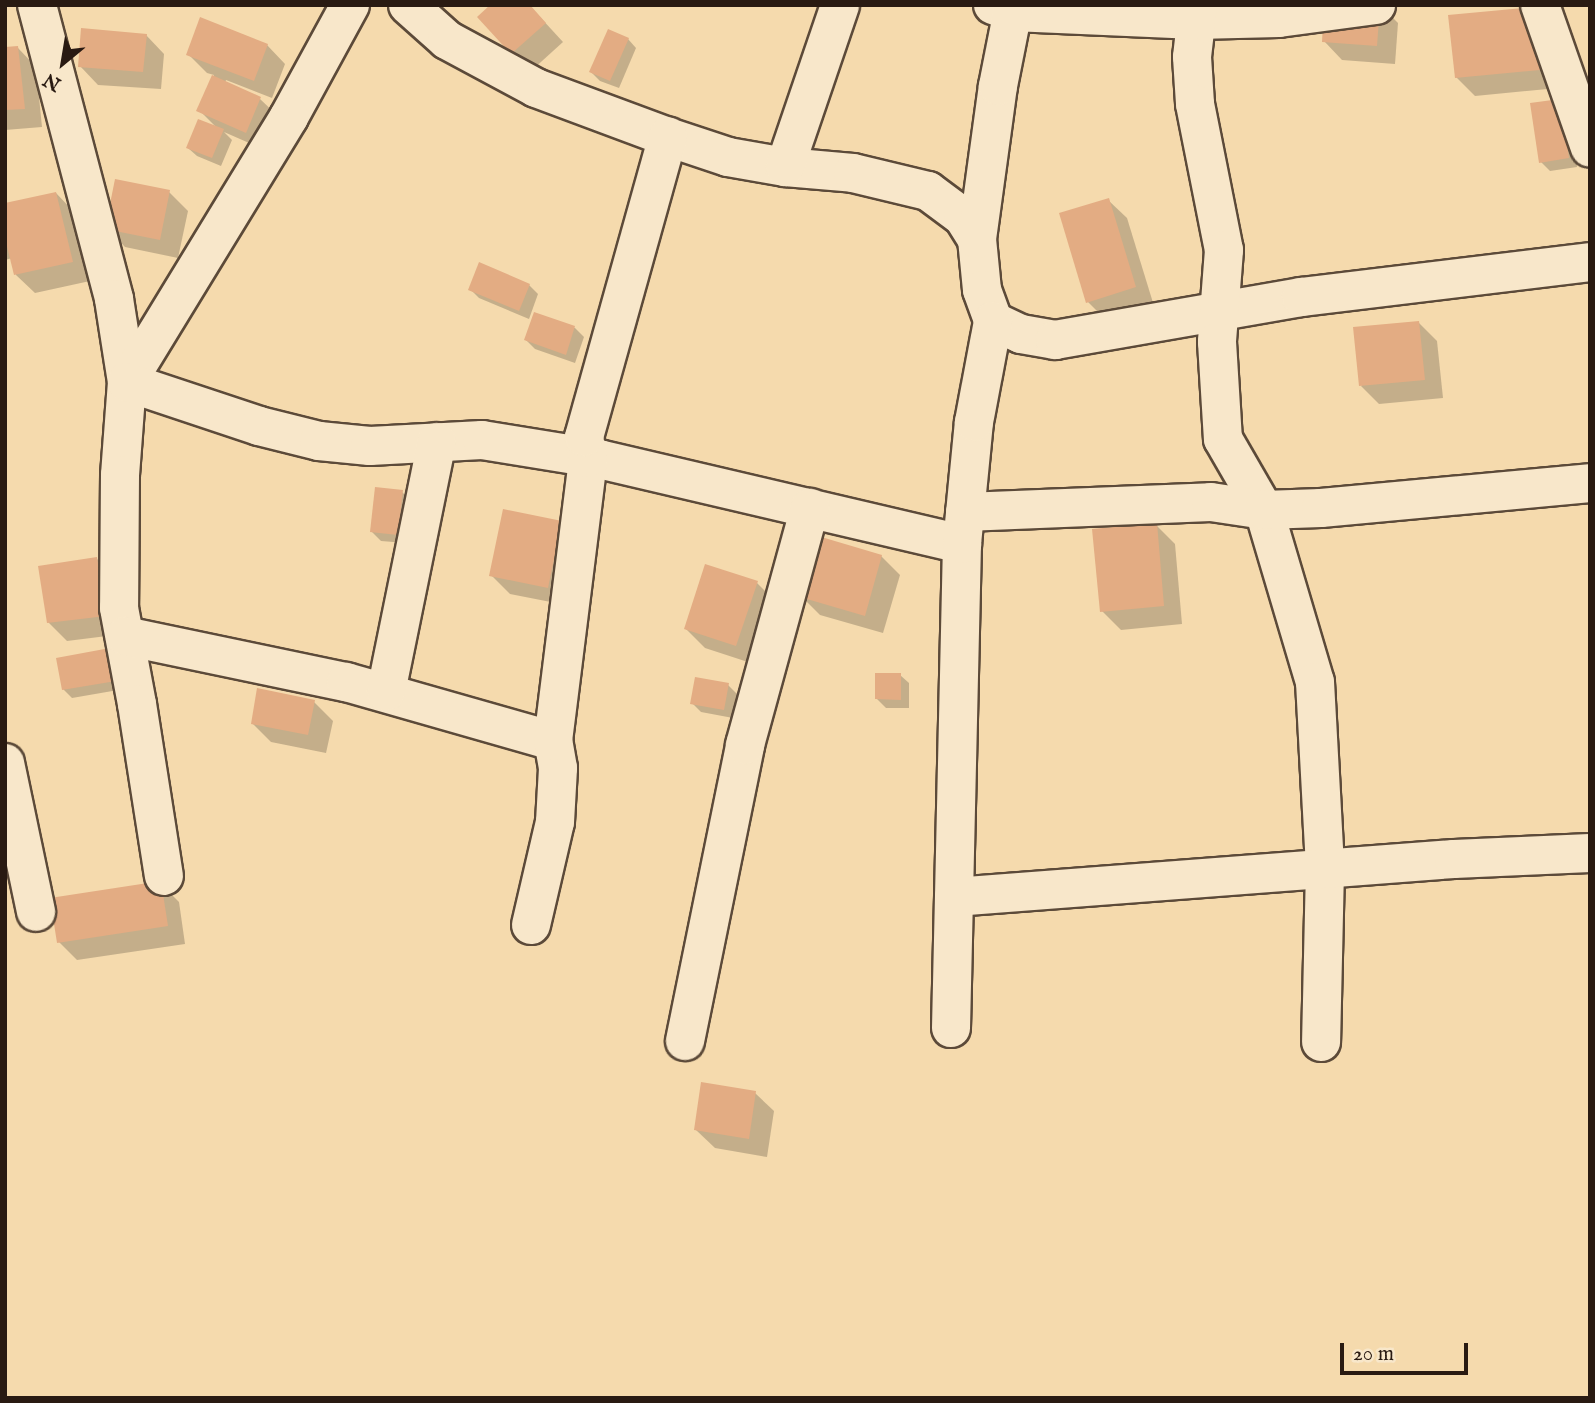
<!DOCTYPE html>
<html>
<head>
<meta charset="utf-8">
<style>
	body { margin:0 }
	#map { position:relative; width:1595px; height:1403px; overflow:hidden; background:#f5daad; font-family:"IM FELL English",serif }
	div>[style] { position:absolute }
	[style*='--x'] { left:calc(var(--x)*1px); top:calc(var(--y)*1px); width:calc(var(--w)*1px); rotate:calc(var(--a)*1deg) }
	.shadow>* { inset:0; background:#0003 }
	.building>* { inset:0; background:#e3ac83 }
	.roads { filter:drop-shadow(2px 0 #5c4a39) drop-shadow(-2px 0 #5c4a39) drop-shadow(0 2px #5c4a39) drop-shadow(0 -2px #5c4a39) }
	.minor>* { height:38px; margin:-19px; padding:0 19px; transform-origin:19px; border-radius:19px; background:#f8e7ca }
	span { translate:-50% -50%; white-space:nowrap; text-align:center; line-height:1.15; -webkit-text-stroke:5px #f8e7ca; paint-order:stroke }
	.frame { position:absolute; inset:0; border:7px solid #291a12; pointer-events:none }
	.north { position:absolute; left:28px; top:28px; width:70px; height:70px; -webkit-text-stroke:5px #f8e7ca; paint-order:stroke; rotate:210deg; font-size:19px; font-weight:700; line-height:28px; text-align:center; color:#291a12 }
	.north::after { content:''; display:block; margin:auto; width:24px; height:32px; background:#291a12; clip-path:polygon(50% 0,100% 100%,50% 72%,0 100%) }
	.scale { position:absolute; left:1340px; top:1343px; width:128px; height:32px; box-sizing:border-box; border:4px solid #291a12; border-top:0; padding-left:9px; font-size:21px; line-height:24px; white-space:nowrap; color:#291a12; -webkit-text-stroke:5px #f8e7ca; paint-order:stroke }
</style>
</head>
<body>
<div id="map">
	<div class="shadow">
		<div style="clip-path:polygon(529px 5px,563px 42px,531px 71px,480px 17px)"></div>
		<div style="clip-path:polygon(1380px 5px,1398px 23px,1395px 64px,1342px 60px,1324px 41px)"></div>
		<div style="clip-path:polygon(1533px 9px,1558px 88px,1475px 96px,1456px 77px)"></div>
		<div style="clip-path:polygon(146px 35px,164px 54px,161px 89px,98px 85px,80px 66px)"></div>
		<div style="clip-path:polygon(628px 39px,636px 48px,619px 88px,600px 81px,591px 72px)"></div>
		<div style="clip-path:polygon(267px 45px,285px 64px,272px 98px,226px 80px,225px 83px,260px 99px,279px 117px,265px 150px,224px 132px,232px 140px,221px 166px,197px 156px,188px 148px,217px 128px,199px 110px,214px 75px,207px 73px,188px 54px)"></div>
		<div style="clip-path:polygon(5px 48px,18px 48px,36px 67px,42px 127px,5px 130px)"></div>
		<div style="clip-path:polygon(1568px 110px,1577px 167px,1550px 171px,1541px 162px)"></div>
		<div style="clip-path:polygon(169px 192px,188px 211px,178px 258px,125px 247px,107px 228px)"></div>
		<div style="clip-path:polygon(56px 193px,74px 212px,90px 281px,35px 293px,16px 275px,12px 258px,5px 260px,5px 205px)"></div>
		<div style="clip-path:polygon(1108px 200px,1127px 218px,1154px 306px,1106px 320px,1088px 302px)"></div>
		<div style="clip-path:polygon(480px 265px,529px 285px,538px 294px,529px 319px,479px 298px,470px 289px)"></div>
		<div style="clip-path:polygon(535px 314px,575px 328px,584px 337px,575px 363px,535px 349px,526px 340px)"></div>
		<div style="clip-path:polygon(1419px 323px,1437px 341px,1443px 398px,1379px 404px,1361px 386px)"></div>
		<div style="clip-path:polygon(402px 492px,411px 501px,406px 543px,381px 541px,372px 532px)"></div>
		<div style="clip-path:polygon(561px 523px,566px 605px,510px 594px,491px 575px)"></div>
		<div style="clip-path:polygon(1156px 525px,1175px 544px,1182px 624px,1121px 630px,1102px 611px)"></div>
		<div style="clip-path:polygon(881px 556px,900px 575px,883px 633px,820px 615px,802px 597px)"></div>
		<div style="clip-path:polygon(97px 559px,115px 578px,123px 634px,67px 641px,48px 622px)"></div>
		<div style="clip-path:polygon(757px 583px,775px 601px,754px 664px,705px 648px,686px 629px)"></div>
		<div style="clip-path:polygon(110px 650px,124px 689px,72px 698px,63px 689px)"></div>
		<div style="clip-path:polygon(900px 675px,909px 683px,909px 708px,886px 708px,877px 699px)"></div>
		<div style="clip-path:polygon(728px 685px,737px 694px,733px 718px,701px 712px,692px 703px)"></div>
		<div style="clip-path:polygon(314px 702px,333px 721px,326px 753px,271px 742px,252px 723px)"></div>
		<div style="clip-path:polygon(160px 883px,179px 902px,185px 944px,77px 960px,59px 942px)"></div>
		<div style="clip-path:polygon(755px 1093px,774px 1111px,767px 1157px,715px 1148px,696px 1130px)"></div>
	</div>
	<div class="building">
		<div style="clip-path:polygon(490px 5px,530px 5px,546px 23px,511px 54px,477px 17px)"></div>
		<div style="clip-path:polygon(1324px 5px,1380px 5px,1377px 46px,1322px 42px)"></div>
		<div style="clip-path:polygon(1533px 7px,1540px 70px,1455px 78px,1448px 15px)"></div>
		<div style="clip-path:polygon(200px 17px,268px 44px,254px 81px,186px 55px)"></div>
		<div style="clip-path:polygon(81px 28px,147px 34px,143px 72px,78px 67px)"></div>
		<div style="clip-path:polygon(608px 29px,629px 38px,610px 81px,589px 72px)"></div>
		<div style="clip-path:polygon(18px 46px,25px 109px,5px 110px,5px 47px)"></div>
		<div style="clip-path:polygon(212px 75px,261px 97px,246px 133px,196px 111px)"></div>
		<div style="clip-path:polygon(1560px 99px,1569px 158px,1539px 163px,1530px 103px)"></div>
		<div style="clip-path:polygon(198px 119px,224px 129px,212px 158px,186px 148px)"></div>
		<div style="clip-path:polygon(115px 179px,170px 190px,160px 240px,105px 229px)"></div>
		<div style="clip-path:polygon(56px 192px,73px 262px,14px 275px,5px 238px,5px 203px)"></div>
		<div style="clip-path:polygon(1109px 198px,1136px 287px,1086px 303px,1059px 213px)"></div>
		<div style="clip-path:polygon(479px 262px,530px 284px,519px 311px,468px 290px)"></div>
		<div style="clip-path:polygon(534px 312px,575px 326px,566px 355px,524px 340px)"></div>
		<div style="clip-path:polygon(1419px 321px,1425px 380px,1359px 386px,1353px 327px)"></div>
		<div style="clip-path:polygon(375px 487px,403px 490px,398px 535px,370px 532px)"></div>
		<div style="clip-path:polygon(503px 509px,562px 521px,548px 588px,489px 576px)"></div>
		<div style="clip-path:polygon(1157px 523px,1164px 606px,1100px 612px,1092px 529px)"></div>
		<div style="clip-path:polygon(818px 536px,882px 555px,865px 616px,800px 597px)"></div>
		<div style="clip-path:polygon(97px 557px,106px 616px,47px 623px,38px 566px)"></div>
		<div style="clip-path:polygon(705px 564px,758px 581px,736px 646px,684px 629px)"></div>
		<div style="clip-path:polygon(110px 648px,116px 681px,62px 690px,56px 658px)"></div>
		<div style="clip-path:polygon(875px 673px,901px 673px,901px 700px,875px 699px)"></div>
		<div style="clip-path:polygon(695px 677px,729px 683px,724px 710px,690px 704px)"></div>
		<div style="clip-path:polygon(257px 688px,315px 700px,308px 735px,251px 724px)"></div>
		<div style="clip-path:polygon(161px 881px,168px 926px,57px 943px,50px 898px)"></div>
		<div style="clip-path:polygon(701px 1082px,756px 1091px,749px 1139px,694px 1130px)"></div>
	</div>
	<div class="roads">
		<div class="minor">
			<div style="--x:37;--y:5;--w:304;--a:75.3"></div>
			<div style="--x:114;--y:299;--w:84;--a:81.1"></div>
			<div style="--x:127;--y:382;--w:93;--a:94.3"></div>
			<div style="--x:120;--y:475;--w:133;--a:90.4"></div>
			<div style="--x:119;--y:608;--w:98;--a:79.4"></div>
			<div style="--x:137;--y:704;--w:174;--a:81.1"></div>
			<div style="--x:350;--y:5;--w:128;--a:118.6"></div>
			<div style="--x:289;--y:117;--w:311;--a:121.4"></div>
			<div style="--x:127;--y:382;--w:139;--a:18.4"></div>
			<div style="--x:259;--y:426;--w:62;--a:14"></div>
			<div style="--x:319;--y:441;--w:51;--a:5.6"></div>
			<div style="--x:370;--y:446;--w:112;--a:-3.1"></div>
			<div style="--x:482;--y:440;--w:119;--a:9.2"></div>
			<div style="--x:599;--y:459;--w:373;--a:13.2"></div>
			<div style="--x:408;--y:5;--w:52;--a:41.9"></div>
			<div style="--x:447;--y:40;--w:101;--a:28.3"></div>
			<div style="--x:536;--y:88;--w:141;--a:20.4"></div>
			<div style="--x:668;--y:137;--w:63;--a:18.4"></div>
			<div style="--x:728;--y:157;--w:58;--a:10"></div>
			<div style="--x:785;--y:167;--w:68;--a:5"></div>
			<div style="--x:853;--y:173;--w:77;--a:13.5"></div>
			<div style="--x:928;--y:191;--w:44;--a:36.6"></div>
			<div style="--x:963;--y:217;--w:26;--a:58"></div>
			<div style="--x:977;--y:239;--w:51;--a:84.4"></div>
			<div style="--x:982;--y:290;--w:33;--a:70"></div>
			<div style="--x:993;--y:321;--w:31;--a:25"></div>
			<div style="--x:1021;--y:334;--w:35;--a:10"></div>
			<div style="--x:1055;--y:340;--w:250;--a:-9.9"></div>
			<div style="--x:1301;--y:297;--w:291;--a:-6.9"></div>
			<div style="--x:993;--y:5;--w:21;--a:19"></div>
			<div style="--x:1013;--y:12;--w:183;--a:2.5"></div>
			<div style="--x:1196;--y:20;--w:83;--a:-1.4"></div>
			<div style="--x:1279;--y:18;--w:98;--a:-7.6"></div>
			<div style="--x:1198;--y:5;--w:52;--a:96.6"></div>
			<div style="--x:1192;--y:57;--w:47;--a:86.3"></div>
			<div style="--x:1195;--y:104;--w:149;--a:78.8"></div>
			<div style="--x:1224;--y:250;--w:92;--a:94.4"></div>
			<div style="--x:1217;--y:342;--w:97;--a:86.5"></div>
			<div style="--x:1223;--y:439;--w:82;--a:60"></div>
			<div style="--x:1264;--y:510;--w:179;--a:73.5"></div>
			<div style="--x:1315;--y:682;--w:187;--a:86.9"></div>
			<div style="--x:1325;--y:869;--w:173;--a:91.3"></div>
			<div style="--x:1540;--y:5;--w:151;--a:70.7"></div>
			<div style="--x:785;--y:167;--w:171;--a:-71.2"></div>
			<div style="--x:977;--y:239;--w:154;--a:-82.2"></div>
			<div style="--x:998;--y:86;--w:83;--a:-78.8"></div>
			<div style="--x:965;--y:512;--w:246;--a:-2.3"></div>
			<div style="--x:1211;--y:502;--w:54;--a:8.6"></div>
			<div style="--x:1264;--y:510;--w:57;--a:-2"></div>
			<div style="--x:1321;--y:508;--w:270;--a:-5.3"></div>
			<div style="--x:125;--y:636;--w:226;--a:11.8"></div>
			<div style="--x:346;--y:682;--w:215;--a:15.9"></div>
			<div style="--x:386;--y:692;--w:255;--a:-78.5"></div>
			<div style="--x:5;--y:763;--w:152;--a:78.2"></div>
			<div style="--x:954;--y:897;--w:501;--a:-4.35"></div>
			<div style="--x:1454;--y:859;--w:136;--a:-2.5"></div>
			<div style="--x:531;--y:925;--w:106;--a:-76.9"></div>
			<div style="--x:555;--y:822;--w:54;--a:-86.8"></div>
			<div style="--x:558;--y:768;--w:27;--a:-100"></div>
			<div style="--x:553;--y:741;--w:285;--a:-82.9"></div>
			<div style="--x:588;--y:458;--w:21;--a:-101"></div>
			<div style="--x:584;--y:437;--w:312;--a:-74.4"></div>
			<div style="--x:951;--y:1028;--w:484;--a:-88.7"></div>
			<div style="--x:962;--y:544;--w:123;--a:-84.4"></div>
			<div style="--x:974;--y:422;--w:103;--a:-79.3"></div>
			<div style="--x:685;--y:1041;--w:302;--a:-78.5"></div>
			<div style="--x:745;--y:745;--w:246;--a:-74.7"></div>
		</div>
	</div>
	<div class="frame"></div>
	<div class="north">N</div>
	<div class="scale">20 m</div>
</div>
</body>
</html>
